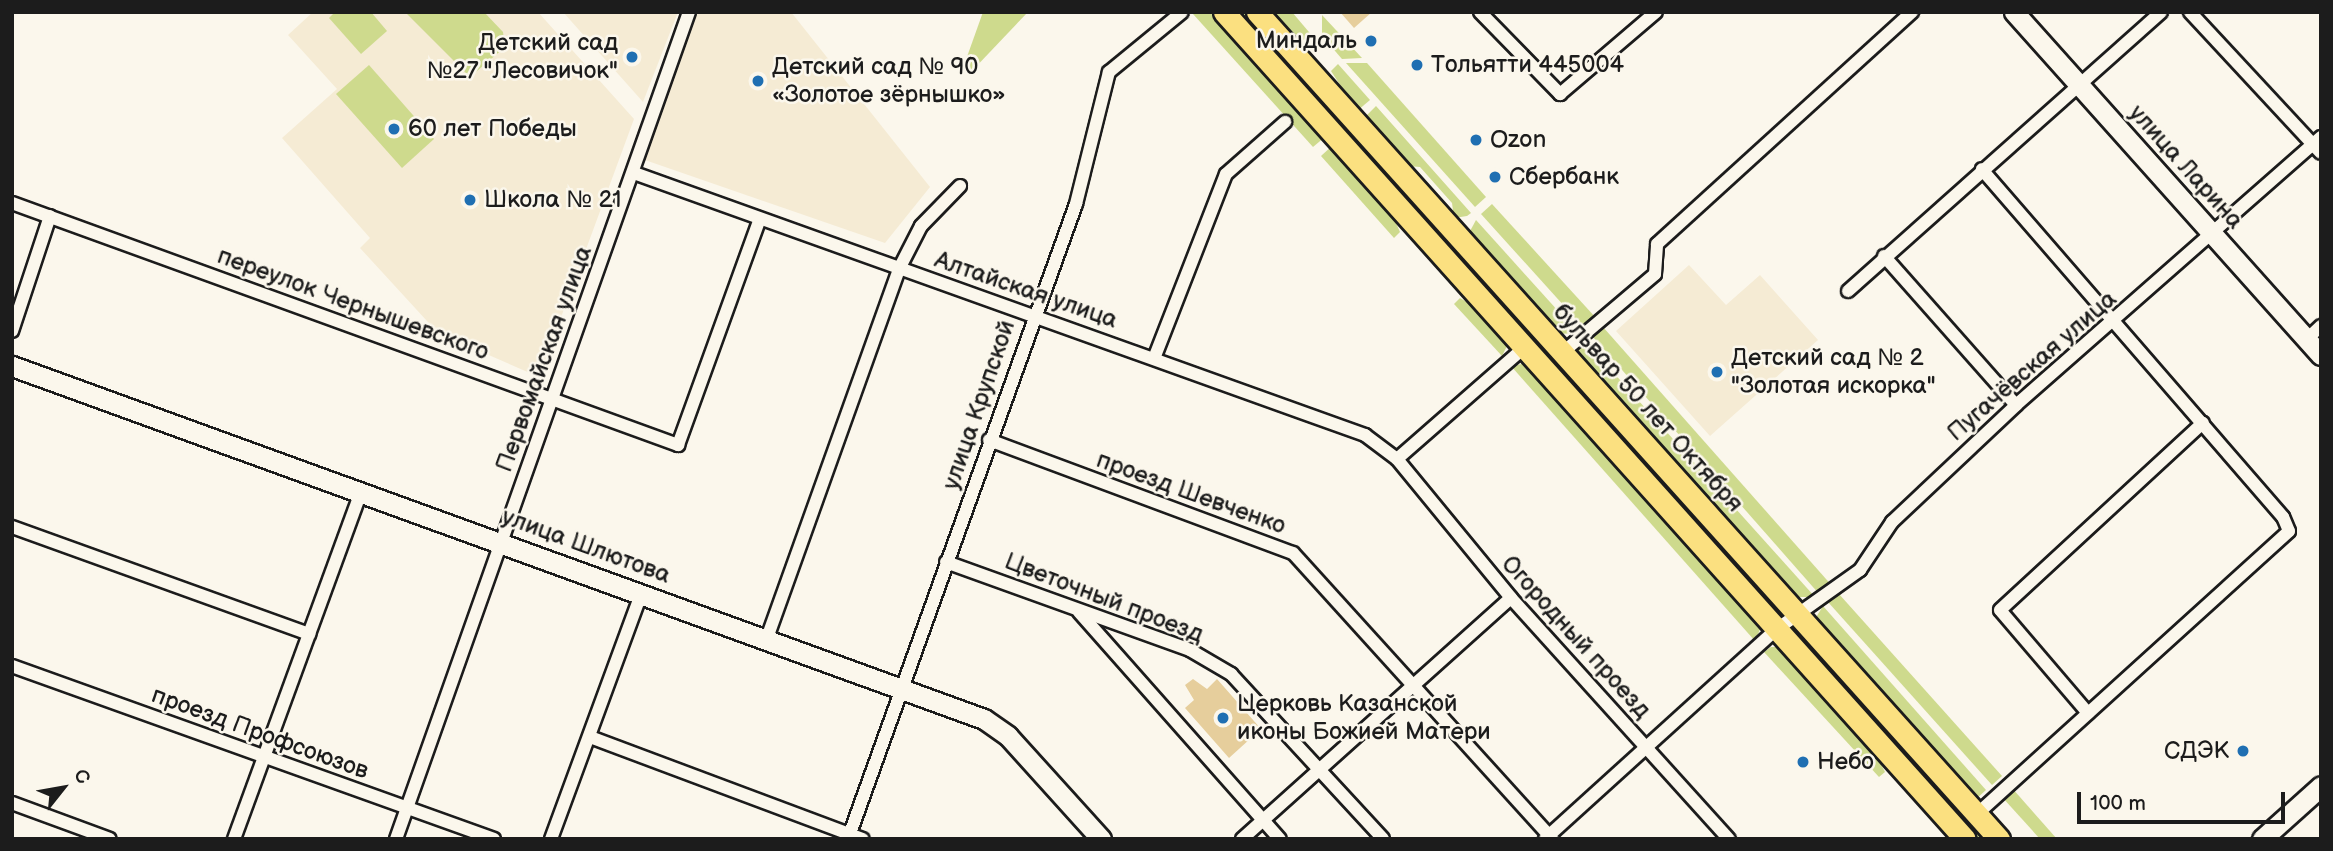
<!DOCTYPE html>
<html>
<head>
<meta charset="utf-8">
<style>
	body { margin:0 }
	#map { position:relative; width:2333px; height:851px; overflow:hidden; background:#fbf7ec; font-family:"Balsamiq Sans",sans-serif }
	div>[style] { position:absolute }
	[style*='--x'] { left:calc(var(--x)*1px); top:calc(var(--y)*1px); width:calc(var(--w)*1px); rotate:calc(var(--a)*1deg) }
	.built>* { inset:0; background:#f5ebd4 }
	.green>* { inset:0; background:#ceda8d }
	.building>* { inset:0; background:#e6ce9c }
	.roads { filter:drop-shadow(2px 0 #1c1c1c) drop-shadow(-2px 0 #1c1c1c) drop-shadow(0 2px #1c1c1c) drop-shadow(0 -2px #1c1c1c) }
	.street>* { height:12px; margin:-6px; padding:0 6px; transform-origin:6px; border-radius:6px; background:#fbf7ec }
	.secondary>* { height:19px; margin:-9.5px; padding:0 9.5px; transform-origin:9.5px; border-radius:9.5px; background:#fbf7ec }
	.primary>* { height:21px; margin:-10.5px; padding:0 10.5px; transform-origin:10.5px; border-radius:10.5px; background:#fbe080 }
	.dots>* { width:19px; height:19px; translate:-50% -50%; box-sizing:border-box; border:4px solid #fbf7ec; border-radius:50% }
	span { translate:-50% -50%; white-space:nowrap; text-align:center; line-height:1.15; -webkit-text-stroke:5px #fbf7ec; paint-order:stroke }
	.poi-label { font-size:24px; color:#1c1c1c }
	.right { translate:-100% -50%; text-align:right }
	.left { translate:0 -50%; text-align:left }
	.street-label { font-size:24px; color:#1c1c1c }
	.frame { position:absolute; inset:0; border:14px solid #1c1c1c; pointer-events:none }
	.north { position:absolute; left:28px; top:753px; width:70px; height:70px; -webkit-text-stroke:5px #fbf7ec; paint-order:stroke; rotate:59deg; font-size:19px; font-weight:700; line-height:28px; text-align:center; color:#1c1c1c }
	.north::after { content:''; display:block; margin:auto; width:24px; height:32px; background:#1c1c1c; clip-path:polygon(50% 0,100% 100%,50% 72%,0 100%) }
	.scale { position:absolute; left:2077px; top:792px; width:208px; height:32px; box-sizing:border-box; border:4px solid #1c1c1c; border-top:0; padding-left:9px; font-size:21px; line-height:24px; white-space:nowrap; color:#1c1c1c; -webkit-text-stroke:5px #fbf7ec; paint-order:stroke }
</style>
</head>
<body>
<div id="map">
	<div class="built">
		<div style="clip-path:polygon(313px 12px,538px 12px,634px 119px,539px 377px,438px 333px,360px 248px,370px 238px,282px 138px,337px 89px,288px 35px)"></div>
		<div style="clip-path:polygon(563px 12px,678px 12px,643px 102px)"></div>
		<div style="clip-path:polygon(696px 12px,791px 12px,930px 187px,885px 243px,642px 159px)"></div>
		<div style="clip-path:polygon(1689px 265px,1726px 305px,1760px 275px,1818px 340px,1710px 436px,1616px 331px)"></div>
	</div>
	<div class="green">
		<div style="clip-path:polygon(335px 12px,371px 12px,387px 31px,361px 54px,329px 18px)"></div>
		<div style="clip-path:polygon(405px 12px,484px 12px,503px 32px,505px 47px,470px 77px)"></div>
		<div style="clip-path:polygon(983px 12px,1028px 12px,970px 73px,963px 68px)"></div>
		<div style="clip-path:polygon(1215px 12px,1326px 136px,1313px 147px,1193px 14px)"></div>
		<div style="clip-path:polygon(1236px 12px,1249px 12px,1345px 120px,1337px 127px)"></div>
		<div style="clip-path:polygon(1269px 12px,1292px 12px,1314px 38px,1302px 40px)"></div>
		<div style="clip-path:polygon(1322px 15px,1362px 58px,1342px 59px,1322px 36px)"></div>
		<div style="clip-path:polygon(1346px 63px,1367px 63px,1486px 197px,1475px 207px)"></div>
		<div style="clip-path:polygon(1338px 64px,1370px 100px,1357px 111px,1331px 71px)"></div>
		<div style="clip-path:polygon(369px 65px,434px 139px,402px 168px,336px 94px)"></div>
		<div style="clip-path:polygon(1376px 106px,1471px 213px,1467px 216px,1454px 218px,1452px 203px,1420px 167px,1407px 166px,1364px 118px)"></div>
		<div style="clip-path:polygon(1352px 128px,1781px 609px,1780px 611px,1344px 135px)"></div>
		<div style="clip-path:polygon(1333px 145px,1389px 207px,1400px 232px,1394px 238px,1321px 156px)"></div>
		<div style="clip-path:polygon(1492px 204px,1596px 318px,1584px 328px,1481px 214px)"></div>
		<div style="clip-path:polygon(1476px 220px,1578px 333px,1557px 334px,1469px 233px)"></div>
		<div style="clip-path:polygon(1460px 298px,1485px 313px,1508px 344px,1502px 356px,1454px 304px)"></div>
		<div style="clip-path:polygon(1603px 327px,1834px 588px,1820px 595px,1593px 337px)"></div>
		<div style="clip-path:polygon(1585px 341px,1815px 597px,1794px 597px,1573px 352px)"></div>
		<div style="clip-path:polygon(1528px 363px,1762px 625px,1755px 641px,1511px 366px)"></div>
		<div style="clip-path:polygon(1839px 594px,2002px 776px,1992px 785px,1828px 602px)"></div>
		<div style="clip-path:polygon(1823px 606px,1986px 790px,1975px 800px,1815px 619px)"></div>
		<div style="clip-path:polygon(1798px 631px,1989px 839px,1977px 839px,1796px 637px)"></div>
		<div style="clip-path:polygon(1771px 647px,1781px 647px,1872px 747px,1885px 772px,1879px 777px,1764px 652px)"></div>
		<div style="clip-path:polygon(2012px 788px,2057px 839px,2040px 839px,2002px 797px)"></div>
	</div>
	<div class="building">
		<div style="clip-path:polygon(1340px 12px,1372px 12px,1354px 28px)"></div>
		<div style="clip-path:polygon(1193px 679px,1207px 689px,1217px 679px,1261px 729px,1229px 758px,1185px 708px,1194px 700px,1185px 685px)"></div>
	</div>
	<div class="roads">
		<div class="street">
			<div style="--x:1480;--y:12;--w:115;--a:45.7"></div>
			<div style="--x:1560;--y:94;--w:126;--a:-40.5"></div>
			<div style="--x:2190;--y:12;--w:192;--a:47.1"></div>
			<div style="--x:634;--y:173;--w:777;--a:19.72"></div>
			<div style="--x:1365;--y:435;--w:40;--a:37"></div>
			<div style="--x:1397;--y:459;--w:180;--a:50.6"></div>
			<div style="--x:1511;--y:598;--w:325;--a:47.9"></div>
			<div style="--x:12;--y:203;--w:709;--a:19.97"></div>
			<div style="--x:678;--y:445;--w:240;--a:-70.1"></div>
			<div style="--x:1884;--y:256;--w:199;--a:48.5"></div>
			<div style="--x:1848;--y:291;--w:419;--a:-41.7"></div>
			<div style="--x:12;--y:331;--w:121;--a:-71.7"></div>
			<div style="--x:2307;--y:339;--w:19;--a:-43"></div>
			<div style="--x:1562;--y:353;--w:122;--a:-40.3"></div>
			<div style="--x:1655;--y:274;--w:30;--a:-86"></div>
			<div style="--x:1657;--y:244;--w:345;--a:-42.3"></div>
			<div style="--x:1155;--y:356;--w:195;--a:-68.7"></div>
			<div style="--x:1226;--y:174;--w:79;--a:-41.4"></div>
			<div style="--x:989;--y:440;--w:324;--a:20.4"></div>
			<div style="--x:1293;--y:553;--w:386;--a:47.8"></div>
			<div style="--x:1397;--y:459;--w:170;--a:-41.2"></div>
			<div style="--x:12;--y:527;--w:316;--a:19.8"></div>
			<div style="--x:946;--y:562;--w:259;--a:19.8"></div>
			<div style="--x:1190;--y:650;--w:48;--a:30.3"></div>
			<div style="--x:1231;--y:674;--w:224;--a:47.3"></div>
			<div style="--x:1079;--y:612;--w:303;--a:48.5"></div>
			<div style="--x:767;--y:638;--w:392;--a:-70.3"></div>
			<div style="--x:899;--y:269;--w:48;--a:-62.9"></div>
			<div style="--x:921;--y:226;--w:56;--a:-45.7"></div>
			<div style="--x:12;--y:666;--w:512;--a:19.74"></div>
			<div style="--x:2088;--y:713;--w:135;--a:-130.5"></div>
			<div style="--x:2000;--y:610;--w:276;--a:-42.7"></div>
			<div style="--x:590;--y:737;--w:291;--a:20.5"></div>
			<div style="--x:12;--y:803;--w:104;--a:20.2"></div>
			<div style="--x:1977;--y:814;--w:421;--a:-42.2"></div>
			<div style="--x:2289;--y:531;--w:15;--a:-113"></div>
			<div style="--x:2283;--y:517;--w:460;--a:-130.9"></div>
			<div style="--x:234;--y:839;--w:370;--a:-69.9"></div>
			<div style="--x:396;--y:839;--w:877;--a:-70.49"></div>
			<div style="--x:551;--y:839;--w:263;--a:-69.8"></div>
			<div style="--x:848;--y:839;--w:675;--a:-70.25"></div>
			<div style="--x:1076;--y:204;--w:136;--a:-76"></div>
			<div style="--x:1109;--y:72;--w:94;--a:-39.4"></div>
			<div style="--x:1242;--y:839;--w:361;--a:-41.9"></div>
			<div style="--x:1545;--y:839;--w:313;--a:-42.2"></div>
			<div style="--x:1777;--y:629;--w:102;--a:-35.4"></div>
			<div style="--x:1860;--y:570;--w:58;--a:-56.3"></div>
			<div style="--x:1892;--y:522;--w:170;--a:-43.3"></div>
			<div style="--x:2016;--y:405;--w:406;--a:-41.3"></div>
		</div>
		<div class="secondary">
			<div style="--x:2014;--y:12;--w:460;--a:48.2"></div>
			<div style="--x:12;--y:366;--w:1034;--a:19.96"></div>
			<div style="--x:984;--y:719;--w:29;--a:35"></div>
			<div style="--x:1008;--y:736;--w:139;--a:47.9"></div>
			<div style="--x:2262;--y:839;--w:79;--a:-41.9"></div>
		</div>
		<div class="primary">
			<div style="--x:1224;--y:12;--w:1110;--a:48.14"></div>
			<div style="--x:1257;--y:12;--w:1111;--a:48.1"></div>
		</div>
	</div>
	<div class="dots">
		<div style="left:1371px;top:41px;background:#1f6fb2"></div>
		<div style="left:632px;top:57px;background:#1f6fb2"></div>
		<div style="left:1417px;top:65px;background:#1f6fb2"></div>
		<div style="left:758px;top:81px;background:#1f6fb2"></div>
		<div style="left:394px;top:129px;background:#1f6fb2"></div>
		<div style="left:1476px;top:140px;background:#1f6fb2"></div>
		<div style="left:1495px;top:177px;background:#1f6fb2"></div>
		<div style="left:470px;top:200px;background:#1f6fb2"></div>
		<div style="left:1717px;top:372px;background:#1f6fb2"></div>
		<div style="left:1223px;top:718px;background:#1f6fb2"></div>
		<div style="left:2243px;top:751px;background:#1f6fb2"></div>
		<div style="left:1803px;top:762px;background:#1f6fb2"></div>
	</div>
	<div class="poi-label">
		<span class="right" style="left:1357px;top:41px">Миндаль</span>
		<span class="right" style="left:618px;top:57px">Детский сад<br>№27 "Лесовичок"</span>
		<span class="left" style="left:1431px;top:65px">Тольятти 445004</span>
		<span class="left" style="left:772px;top:81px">Детский сад № 90<br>«Золотое зёрнышко»</span>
		<span class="left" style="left:408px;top:129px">60 лет Победы</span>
		<span class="left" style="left:1490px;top:140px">Ozon</span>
		<span class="left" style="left:1509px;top:177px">Сбербанк</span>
		<span class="left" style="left:484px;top:200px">Школа № 21</span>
		<span class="left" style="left:1731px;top:372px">Детский сад № 2<br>"Золотая искорка"</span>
		<span class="left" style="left:1237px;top:718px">Церковь Казанской<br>иконы Божией Матери</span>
		<span class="right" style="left:2229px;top:751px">СДЭК</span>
		<span class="left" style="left:1817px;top:762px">Небо</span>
	</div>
	<div class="street-label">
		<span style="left:2186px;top:167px;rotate:48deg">улица Ларина</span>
		<span style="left:1026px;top:290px;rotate:19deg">Алтайская улица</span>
		<span style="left:353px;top:304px;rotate:20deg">переулок Чернышевского</span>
		<span style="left:544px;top:359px;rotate:-70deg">Первомайская улица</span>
		<span style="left:2032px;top:366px;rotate:-41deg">Пугачёвская улица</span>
		<span style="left:979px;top:405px;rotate:-71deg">улица Крупской</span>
		<span style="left:1648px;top:408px;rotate:48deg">бульвар 50 лет Октября</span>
		<span style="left:1191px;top:493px;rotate:20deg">проезд Шевченко</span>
		<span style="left:586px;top:546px;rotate:20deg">улица Шлютова</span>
		<span style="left:1104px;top:598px;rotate:21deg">Цветочный проезд</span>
		<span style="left:1576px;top:637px;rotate:48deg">Огородный проезд</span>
		<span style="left:260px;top:733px;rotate:20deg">проезд Профсоюзов</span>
	</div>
	<div class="frame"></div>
	<div class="north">С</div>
	<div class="scale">100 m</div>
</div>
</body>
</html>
